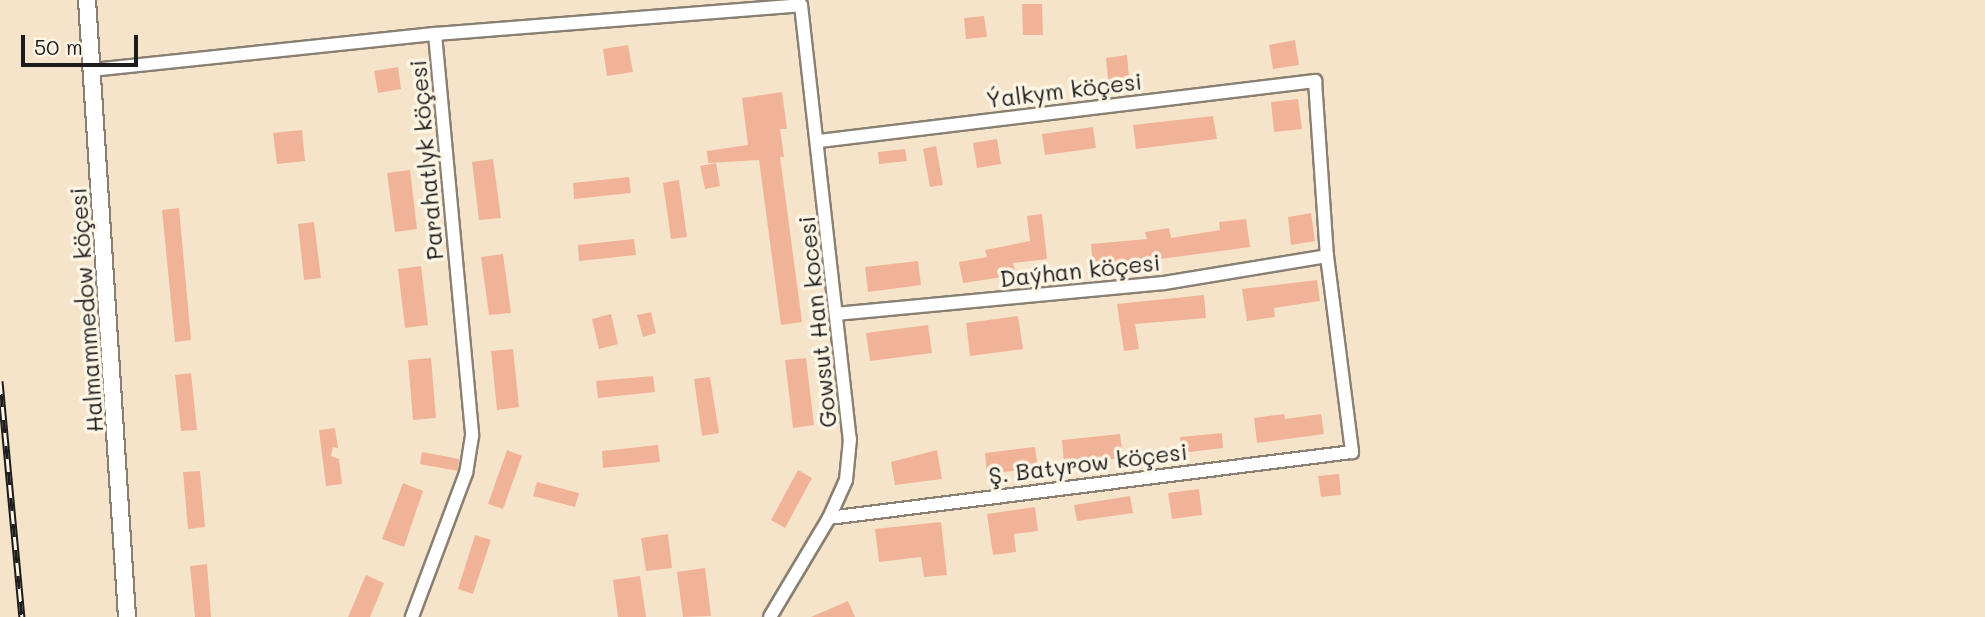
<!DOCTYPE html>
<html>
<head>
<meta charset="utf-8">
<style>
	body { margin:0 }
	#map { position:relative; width:1985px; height:617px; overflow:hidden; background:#f6e4ca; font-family:Mali,sans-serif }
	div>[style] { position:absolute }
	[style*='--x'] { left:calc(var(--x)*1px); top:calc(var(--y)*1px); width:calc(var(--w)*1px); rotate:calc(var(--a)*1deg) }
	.building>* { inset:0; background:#f1b398 }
	.roads { filter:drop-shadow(2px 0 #898073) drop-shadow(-2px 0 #898073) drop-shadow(0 2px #898073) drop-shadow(0 -2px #898073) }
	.minor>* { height:12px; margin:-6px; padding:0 6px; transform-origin:6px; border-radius:6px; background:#fff }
	.tertiary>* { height:16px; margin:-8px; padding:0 8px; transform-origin:8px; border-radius:8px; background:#fff }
	.rail>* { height:7px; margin-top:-3.5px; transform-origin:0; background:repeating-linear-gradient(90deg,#fcf5e5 0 13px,#1c1c1c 0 26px); box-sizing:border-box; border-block:2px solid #1c1c1c }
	span { translate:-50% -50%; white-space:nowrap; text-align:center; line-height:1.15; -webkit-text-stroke:7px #fcf5e5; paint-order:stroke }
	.street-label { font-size:23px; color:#1c1c1c }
	.scale { position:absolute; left:21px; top:35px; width:117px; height:32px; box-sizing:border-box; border:4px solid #1c1c1c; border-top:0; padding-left:9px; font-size:21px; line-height:24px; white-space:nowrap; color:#1c1c1c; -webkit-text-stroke:5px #fcf5e5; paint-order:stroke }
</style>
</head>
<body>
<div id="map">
	<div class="building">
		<div style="clip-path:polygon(1022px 4px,1042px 4px,1043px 35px,1023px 35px)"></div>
		<div style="clip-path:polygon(984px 16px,987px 37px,966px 39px,964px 18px)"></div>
		<div style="clip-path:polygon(1295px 40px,1299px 65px,1273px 69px,1269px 45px)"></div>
		<div style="clip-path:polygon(628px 45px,633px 72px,607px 76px,603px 49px)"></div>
		<div style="clip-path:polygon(1127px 55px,1129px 77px,1108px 79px,1106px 58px)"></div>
		<div style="clip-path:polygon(398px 67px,401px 89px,378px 93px,374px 71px)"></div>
		<div style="clip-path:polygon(782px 92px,787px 129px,780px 129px,784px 157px,780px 157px,802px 322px,781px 325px,759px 160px,708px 163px,707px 151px,748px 145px,742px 98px)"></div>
		<div style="clip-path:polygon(1298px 99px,1302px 129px,1274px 132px,1271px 102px)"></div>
		<div style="clip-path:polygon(1213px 116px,1217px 139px,1136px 149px,1133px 125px)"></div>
		<div style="clip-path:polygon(1093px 127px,1096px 148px,1045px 155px,1042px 134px)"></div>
		<div style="clip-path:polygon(302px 130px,305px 161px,277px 164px,273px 133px)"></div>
		<div style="clip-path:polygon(997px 139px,1001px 164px,977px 168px,973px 143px)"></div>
		<div style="clip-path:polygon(936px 146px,943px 185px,930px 187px,923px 149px)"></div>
		<div style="clip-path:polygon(905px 149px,907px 161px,879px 164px,878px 152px)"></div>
		<div style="clip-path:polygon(493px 159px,501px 218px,479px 220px,472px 162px)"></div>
		<div style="clip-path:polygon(716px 163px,720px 186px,705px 189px,700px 166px)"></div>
		<div style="clip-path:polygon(410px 170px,417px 229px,395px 232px,387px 173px)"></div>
		<div style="clip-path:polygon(629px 177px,631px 193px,574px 199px,573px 183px)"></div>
		<div style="clip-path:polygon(679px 180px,687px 237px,671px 239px,663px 183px)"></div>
		<div style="clip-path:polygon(179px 208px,191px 340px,175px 342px,162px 210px)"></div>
		<div style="clip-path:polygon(1311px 213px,1315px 241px,1291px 245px,1288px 217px)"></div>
		<div style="clip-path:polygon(1042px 214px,1047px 259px,1013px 263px,1016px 275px,963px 283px,959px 262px,987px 257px,985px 250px,1030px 241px,1027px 216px)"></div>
		<div style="clip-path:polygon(1246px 219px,1250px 247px,1093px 268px,1091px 244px,1147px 239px,1145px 232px,1169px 228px,1171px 238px,1220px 230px,1219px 222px)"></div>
		<div style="clip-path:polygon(314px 222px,321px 278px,304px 280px,298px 224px)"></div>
		<div style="clip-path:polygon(634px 239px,636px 255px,579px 261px,578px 245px)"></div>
		<div style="clip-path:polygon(503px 254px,511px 313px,489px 315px,481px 257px)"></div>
		<div style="clip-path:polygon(918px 261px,921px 285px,868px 292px,865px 267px)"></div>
		<div style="clip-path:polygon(421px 266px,428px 325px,405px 328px,398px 269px)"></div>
		<div style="clip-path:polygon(1317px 280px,1320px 301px,1274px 308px,1275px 317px,1247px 321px,1242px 289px)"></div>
		<div style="clip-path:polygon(1204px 295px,1206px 318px,1135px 324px,1139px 349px,1124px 351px,1117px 304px)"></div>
		<div style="clip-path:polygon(651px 312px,656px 333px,643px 337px,637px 315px)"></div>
		<div style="clip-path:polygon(611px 314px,618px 344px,599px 349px,592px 319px)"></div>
		<div style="clip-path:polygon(1018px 316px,1023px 349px,970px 356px,966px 323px)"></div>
		<div style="clip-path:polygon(928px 325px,932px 353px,870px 361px,866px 333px)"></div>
		<div style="clip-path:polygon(513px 349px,519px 407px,497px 410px,491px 351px)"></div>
		<div style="clip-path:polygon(431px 358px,436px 418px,413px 420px,408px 360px)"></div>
		<div style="clip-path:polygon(806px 358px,814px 425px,793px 428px,785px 360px)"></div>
		<div style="clip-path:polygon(191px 373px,197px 430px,181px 431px,175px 375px)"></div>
		<div style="clip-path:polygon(653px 376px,655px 392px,598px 398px,596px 381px)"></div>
		<div style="clip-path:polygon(710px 377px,719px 433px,702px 436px,694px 379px)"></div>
		<div style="clip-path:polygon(1284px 414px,1285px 419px,1321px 414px,1324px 434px,1257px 443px,1254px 418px)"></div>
		<div style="clip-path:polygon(335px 428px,338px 448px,333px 447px,331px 456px,339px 459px,342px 484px,326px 486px,319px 430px)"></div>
		<div style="clip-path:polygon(1222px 433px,1223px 448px,1181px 453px,1180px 437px)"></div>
		<div style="clip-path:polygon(1120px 434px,1123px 458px,1064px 464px,1062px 440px)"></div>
		<div style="clip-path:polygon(658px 445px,660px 462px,603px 468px,602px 451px)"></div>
		<div style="clip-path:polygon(1035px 447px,1038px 468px,987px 474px,985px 453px)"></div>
		<div style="clip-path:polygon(507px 450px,522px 456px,503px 509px,488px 504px)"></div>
		<div style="clip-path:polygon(937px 450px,942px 479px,895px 485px,891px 462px)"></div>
		<div style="clip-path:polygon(422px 452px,459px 459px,458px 471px,420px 464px)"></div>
		<div style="clip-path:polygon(798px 470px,812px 478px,785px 528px,771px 520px)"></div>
		<div style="clip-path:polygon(200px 471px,205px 527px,188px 529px,183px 472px)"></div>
		<div style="clip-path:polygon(1339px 474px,1341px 495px,1321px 497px,1318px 476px)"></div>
		<div style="clip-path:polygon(537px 482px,579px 493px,575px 507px,533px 496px)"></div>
		<div style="clip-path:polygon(403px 483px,423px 491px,404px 547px,382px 539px)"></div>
		<div style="clip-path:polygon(1199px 489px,1202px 515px,1172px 519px,1168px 493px)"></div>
		<div style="clip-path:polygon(1130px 496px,1133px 513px,1077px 521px,1074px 505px)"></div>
		<div style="clip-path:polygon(1035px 507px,1038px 531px,1014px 534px,1016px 552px,993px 555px,987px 514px)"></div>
		<div style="clip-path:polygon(941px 522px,947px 575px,924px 577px,921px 557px,879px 562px,875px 529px)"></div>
		<div style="clip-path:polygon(668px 534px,672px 568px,646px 571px,641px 538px)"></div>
		<div style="clip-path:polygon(475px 535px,491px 540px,473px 594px,458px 589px)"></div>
		<div style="clip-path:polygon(207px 564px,211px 617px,195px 617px,190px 566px)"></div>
		<div style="clip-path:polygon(705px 568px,711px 616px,683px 617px,677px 572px)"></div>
		<div style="clip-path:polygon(366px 575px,384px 583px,370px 617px,348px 617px)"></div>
		<div style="clip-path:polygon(640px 576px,646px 617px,618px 617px,613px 580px)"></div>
		<div style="clip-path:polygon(848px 601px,855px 617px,811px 617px)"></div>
	</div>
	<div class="roads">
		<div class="minor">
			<div style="--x:435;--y:34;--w:367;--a:-4.5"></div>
			<div style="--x:801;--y:5;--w:437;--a:83.6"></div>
			<div style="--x:850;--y:439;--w:41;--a:95.6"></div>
			<div style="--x:846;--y:480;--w:42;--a:114.1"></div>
			<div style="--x:829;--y:518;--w:115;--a:120.8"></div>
			<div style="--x:92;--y:70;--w:345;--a:-6"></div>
			<div style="--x:435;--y:34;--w:404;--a:84.7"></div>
			<div style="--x:472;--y:436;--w:37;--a:99"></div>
			<div style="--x:466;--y:473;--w:154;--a:110.6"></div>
			<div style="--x:819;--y:141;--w:500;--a:-6.9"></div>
			<div style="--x:1315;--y:81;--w:175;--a:86.1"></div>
			<div style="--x:1327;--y:256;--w:198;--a:82.7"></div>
			<div style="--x:1352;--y:452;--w:527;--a:172.81"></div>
			<div style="--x:836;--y:314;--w:329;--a:-5.4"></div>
			<div style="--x:1164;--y:283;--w:165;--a:-9.4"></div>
		</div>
		<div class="tertiary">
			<div style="--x:87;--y:0;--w:618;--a:86.29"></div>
		</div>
	</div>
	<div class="rail">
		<div style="--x:0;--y:381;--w:237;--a:84.7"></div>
	</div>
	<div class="street-label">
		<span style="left:1064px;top:90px;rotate:-7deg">Ýalkym köçesi</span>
		<span style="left:426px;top:160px;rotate:-95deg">Parahatlyk köçesi</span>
		<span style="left:1080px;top:270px;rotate:-6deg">Daýhan köçesi</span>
		<span style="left:86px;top:310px;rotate:-94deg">Halmammedow köçesi</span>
		<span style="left:817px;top:322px;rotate:-96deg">Gowsut Han kocesi</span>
		<span style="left:1088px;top:463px;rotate:-7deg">Ş. Batyrow köçesi</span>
	</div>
	<div class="scale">50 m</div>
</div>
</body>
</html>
